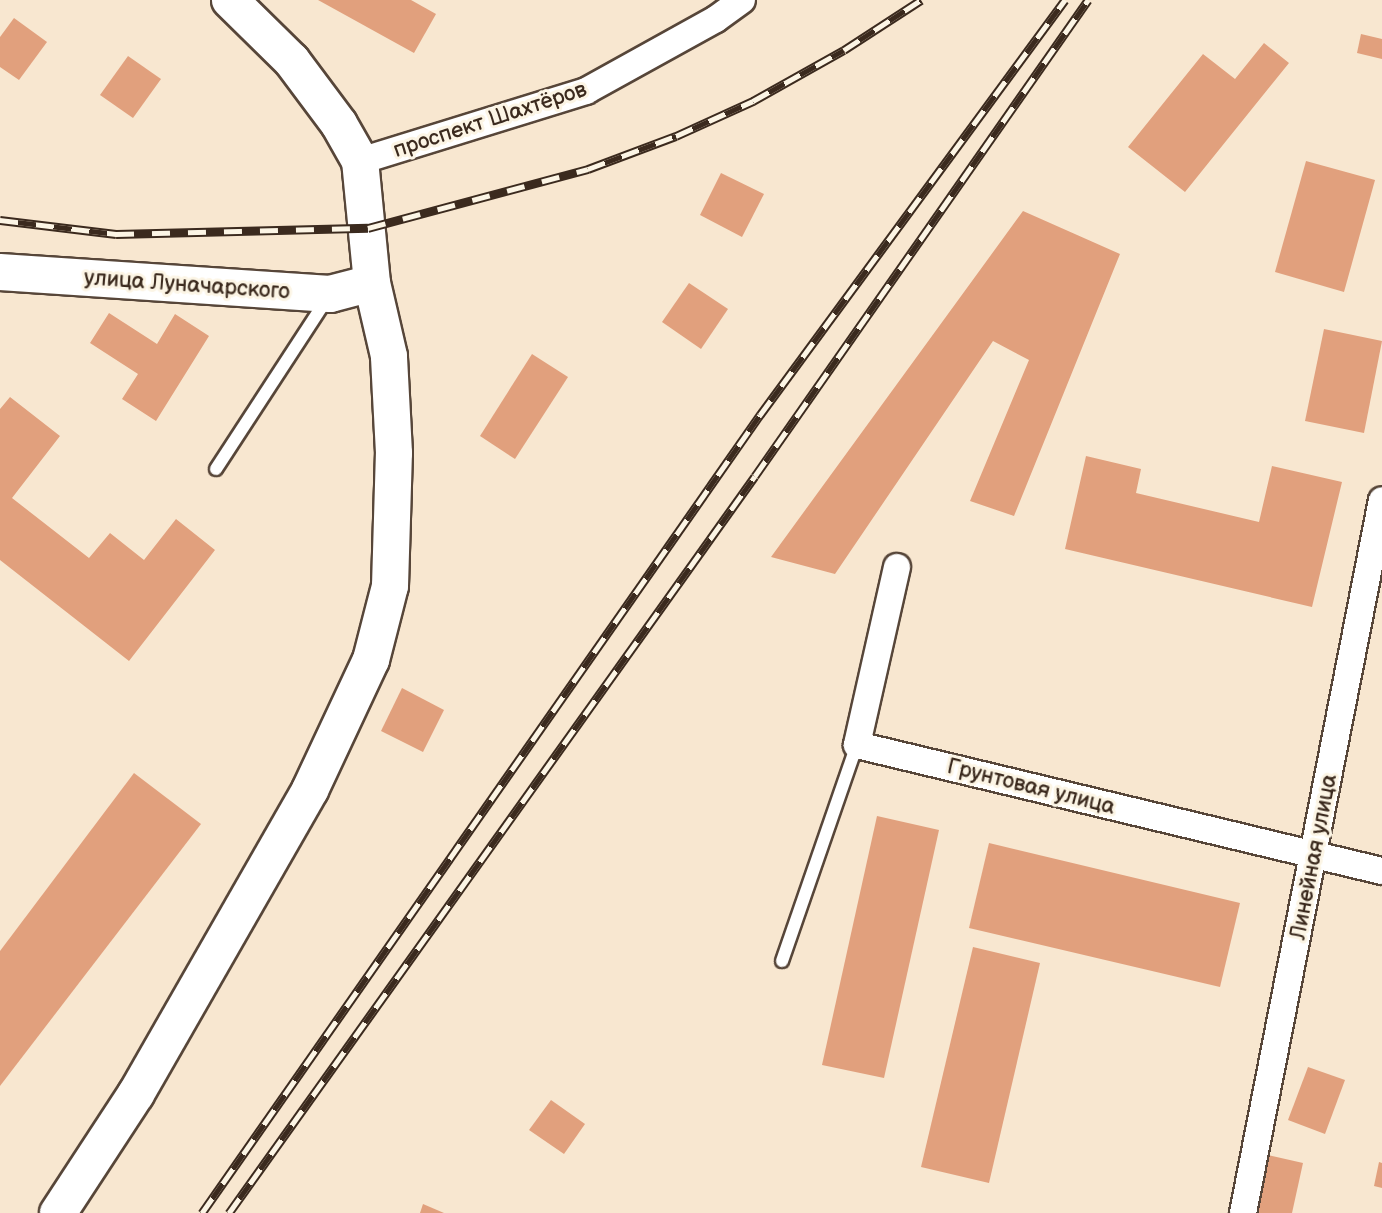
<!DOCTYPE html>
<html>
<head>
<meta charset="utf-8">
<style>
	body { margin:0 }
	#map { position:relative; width:1382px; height:1213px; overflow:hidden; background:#f8e7d0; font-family:"Balsamiq Sans",sans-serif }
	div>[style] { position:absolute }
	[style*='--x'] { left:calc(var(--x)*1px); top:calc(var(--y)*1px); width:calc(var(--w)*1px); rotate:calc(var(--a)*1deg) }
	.building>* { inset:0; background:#e1a07d }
	.roads { filter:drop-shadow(2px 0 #574639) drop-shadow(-2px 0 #574639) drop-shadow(0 2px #574639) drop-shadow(0 -2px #574639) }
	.lane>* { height:12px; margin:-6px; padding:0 6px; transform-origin:6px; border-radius:6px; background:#fff }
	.street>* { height:26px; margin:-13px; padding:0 13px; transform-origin:13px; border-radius:13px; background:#fff }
	.secondary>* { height:36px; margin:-18px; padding:0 18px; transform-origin:18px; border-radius:18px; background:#fff }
	.rail>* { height:9px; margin-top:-4.5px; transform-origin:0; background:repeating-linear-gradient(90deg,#fcf5e5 0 18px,#3b2a1e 0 36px); box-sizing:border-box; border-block:2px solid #3b2a1e }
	span { translate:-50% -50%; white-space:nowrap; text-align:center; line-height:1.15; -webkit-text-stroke:6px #fcf5e5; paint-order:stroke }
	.street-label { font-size:22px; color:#3b2a1e }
</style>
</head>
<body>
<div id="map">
	<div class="building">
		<div style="clip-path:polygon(318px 0,411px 0,436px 14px,414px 53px)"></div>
		<div style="clip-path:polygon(14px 18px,47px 42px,19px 80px,0 67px,0 37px)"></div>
		<div style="clip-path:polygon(1361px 34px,1382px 39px,1382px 59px,1357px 53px)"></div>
		<div style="clip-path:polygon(1264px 43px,1289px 63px,1185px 192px,1128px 147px,1203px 54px,1235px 79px)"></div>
		<div style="clip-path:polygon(128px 56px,161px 79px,133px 118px,100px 95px)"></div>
		<div style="clip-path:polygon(1306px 161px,1375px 180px,1344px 292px,1275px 272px)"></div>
		<div style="clip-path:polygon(721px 173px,764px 194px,742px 237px,700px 215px)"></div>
		<div style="clip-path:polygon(1023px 211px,1120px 254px,1014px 516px,970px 501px,1029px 360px,993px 341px,835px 574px,771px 557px)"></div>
		<div style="clip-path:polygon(689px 283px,728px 309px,701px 349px,662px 322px)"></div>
		<div style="clip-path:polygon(109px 313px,157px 344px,175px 314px,209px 336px,156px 421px,122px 399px,138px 374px,90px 343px)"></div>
		<div style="clip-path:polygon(1324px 329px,1382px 341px,1364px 433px,1305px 421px)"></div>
		<div style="clip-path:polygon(532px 354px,568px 377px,515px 459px,480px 436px)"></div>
		<div style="clip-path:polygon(10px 397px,60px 436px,12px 498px,89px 558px,110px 533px,144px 560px,176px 519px,215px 550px,129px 661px,0 560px,0 409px)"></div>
		<div style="clip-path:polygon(1086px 456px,1141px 469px,1136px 493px,1259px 522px,1272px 466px,1342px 482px,1312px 607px,1065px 549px)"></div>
		<div style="clip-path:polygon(402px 688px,444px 710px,423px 752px,381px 731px)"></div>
		<div style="clip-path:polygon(134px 773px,201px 824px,0 1086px,0 951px)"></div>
		<div style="clip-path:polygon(877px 816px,939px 830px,884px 1078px,822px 1065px)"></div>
		<div style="clip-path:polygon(989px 843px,1240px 903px,1220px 987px,969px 928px)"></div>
		<div style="clip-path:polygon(973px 947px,1040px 963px,989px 1183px,921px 1167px)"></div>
		<div style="clip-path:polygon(1308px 1067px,1345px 1080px,1325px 1134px,1288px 1120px)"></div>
		<div style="clip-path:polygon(551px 1100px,585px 1124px,564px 1154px,529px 1130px)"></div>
		<div style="clip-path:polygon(1268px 1155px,1303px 1163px,1292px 1213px,1256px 1213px)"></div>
		<div style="clip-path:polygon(1379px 1162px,1382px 1163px,1382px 1188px,1374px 1186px)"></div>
		<div style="clip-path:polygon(423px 1204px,444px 1213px,420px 1213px)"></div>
	</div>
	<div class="roads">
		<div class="lane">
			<div style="--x:216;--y:469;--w:202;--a:-56.9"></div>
			<div style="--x:782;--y:961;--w:229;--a:-70.9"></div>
		</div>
		<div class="street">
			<div style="--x:360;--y:161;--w:237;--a:-17.2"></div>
			<div style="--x:586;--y:91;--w:149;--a:-29"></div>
			<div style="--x:716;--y:19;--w:32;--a:-36"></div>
			<div style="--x:897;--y:567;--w:182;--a:102.7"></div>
			<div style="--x:857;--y:745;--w:540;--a:13.5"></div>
			<div style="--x:1243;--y:1213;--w:726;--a:-78.97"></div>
		</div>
		<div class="secondary">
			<div style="--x:0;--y:272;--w:331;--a:3.8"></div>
			<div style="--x:330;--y:294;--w:43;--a:-14.7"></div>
			<div style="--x:58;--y:1213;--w:142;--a:-56.8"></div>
			<div style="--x:136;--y:1094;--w:350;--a:-60.2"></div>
			<div style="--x:310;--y:790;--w:144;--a:-64.9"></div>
			<div style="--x:371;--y:660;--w:76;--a:-75.6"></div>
			<div style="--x:390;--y:586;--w:133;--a:-88.3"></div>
			<div style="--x:394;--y:453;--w:97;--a:-93"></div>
			<div style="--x:389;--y:356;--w:75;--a:-103.1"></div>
			<div style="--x:372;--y:283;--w:123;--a:-95.6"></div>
			<div style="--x:360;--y:161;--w:43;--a:-119.6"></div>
			<div style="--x:339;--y:124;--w:79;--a:-126.7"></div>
			<div style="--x:292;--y:61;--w:87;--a:-135.5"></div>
		</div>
	</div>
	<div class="rail">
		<div style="--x:0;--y:220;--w:117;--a:6.9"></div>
		<div style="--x:116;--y:234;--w:252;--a:-1.4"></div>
		<div style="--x:368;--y:228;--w:228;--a:-15"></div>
		<div style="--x:588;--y:169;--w:94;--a:-20.6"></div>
		<div style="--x:676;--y:136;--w:85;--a:-24.4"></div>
		<div style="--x:753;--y:101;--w:104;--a:-29.3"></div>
		<div style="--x:844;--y:50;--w:92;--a:-33"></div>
		<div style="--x:202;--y:1213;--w:974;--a:-55.04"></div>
		<div style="--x:760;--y:415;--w:515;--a:-53.69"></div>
		<div style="--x:229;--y:1213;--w:905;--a:-54.48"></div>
		<div style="--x:755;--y:476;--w:581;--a:-55.02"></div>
	</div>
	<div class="street-label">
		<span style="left:490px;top:120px;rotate:-18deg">проспект Шахтёров</span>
		<span style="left:187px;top:285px;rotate:4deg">улица Луначарского</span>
		<span style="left:1031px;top:787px;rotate:14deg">Грунтовая улица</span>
		<span style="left:1314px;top:857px;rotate:-79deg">Линейная улица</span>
	</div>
</div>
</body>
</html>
